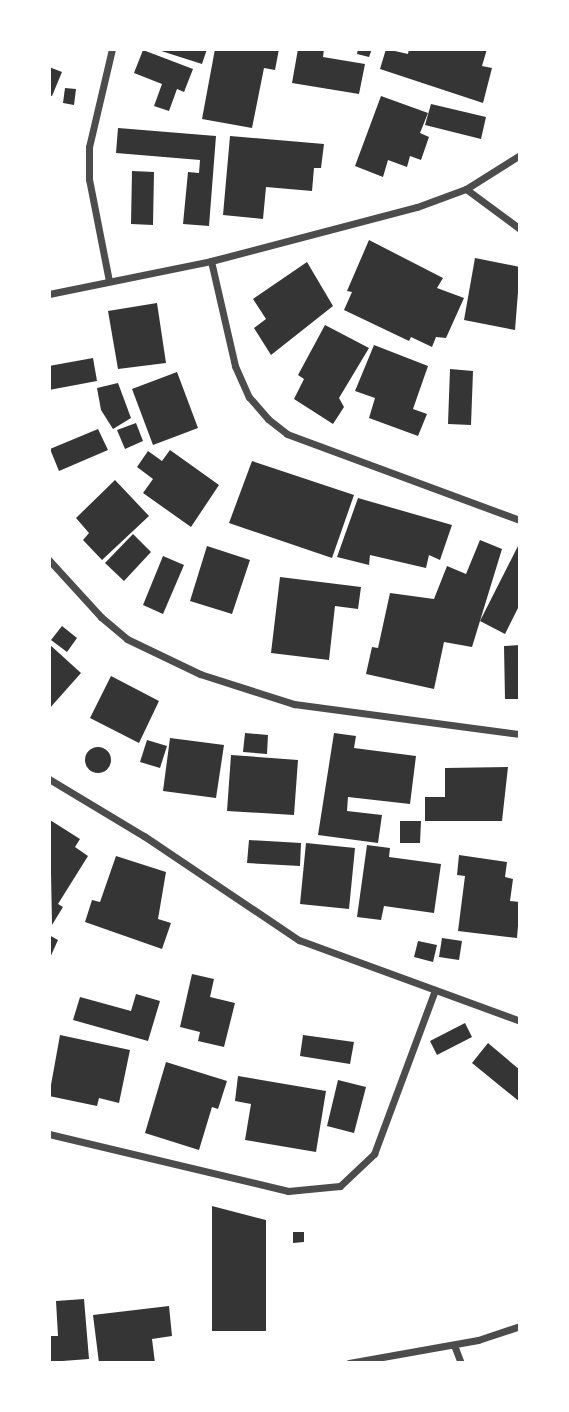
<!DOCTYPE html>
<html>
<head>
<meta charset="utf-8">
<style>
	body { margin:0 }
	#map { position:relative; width:569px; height:1412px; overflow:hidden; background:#fff; font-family:Georgia,serif }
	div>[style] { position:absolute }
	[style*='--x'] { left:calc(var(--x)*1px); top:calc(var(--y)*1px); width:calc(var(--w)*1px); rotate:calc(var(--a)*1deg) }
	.building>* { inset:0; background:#353535 }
	.round { border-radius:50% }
	.minor>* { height:7px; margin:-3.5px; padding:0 3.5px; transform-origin:3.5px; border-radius:3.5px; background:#4c4c4c }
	span { translate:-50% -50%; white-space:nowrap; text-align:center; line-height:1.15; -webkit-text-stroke:7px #fff; paint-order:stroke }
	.frame { position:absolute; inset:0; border:51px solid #fff; pointer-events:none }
</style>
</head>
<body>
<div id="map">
	<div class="building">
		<div style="clip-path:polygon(155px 49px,207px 49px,202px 64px)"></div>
		<div style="clip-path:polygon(215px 49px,279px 49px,275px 70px,264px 68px,252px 128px,202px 119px)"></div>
		<div style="clip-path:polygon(298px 49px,324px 49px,323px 57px,365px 64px,359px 94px,292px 83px)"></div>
		<div style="clip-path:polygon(358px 49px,372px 49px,369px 57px,357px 54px)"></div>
		<div style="clip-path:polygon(386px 49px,408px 54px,409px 49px,487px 49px,482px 66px,492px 68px,483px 103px,380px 69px)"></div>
		<div style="clip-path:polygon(143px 50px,193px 69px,184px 92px,177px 89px,169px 111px,154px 106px,162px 84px,134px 73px)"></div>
		<div style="clip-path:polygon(49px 67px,62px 72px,52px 96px,49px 95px)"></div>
		<div style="clip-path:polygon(65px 88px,76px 89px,74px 105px,63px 103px)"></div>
		<div style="clip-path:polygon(381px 96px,428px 113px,420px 133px,429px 137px,421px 160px,410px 156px,407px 167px,388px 160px,383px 177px,355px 166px)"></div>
		<div style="clip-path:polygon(431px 104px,486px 117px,481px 139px,425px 125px)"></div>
		<div style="clip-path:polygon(118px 128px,216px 136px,209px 226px,183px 224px,188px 172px,199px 173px,200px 160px,116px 153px)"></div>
		<div style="clip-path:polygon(230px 136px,324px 144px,321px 168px,314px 168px,312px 191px,266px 187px,263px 219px,223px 215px)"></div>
		<div style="clip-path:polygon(132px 171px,154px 172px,153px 225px,131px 224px)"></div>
		<div style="clip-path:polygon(369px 240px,443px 278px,437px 288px,464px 298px,446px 338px,436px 337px,432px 347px,411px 337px,409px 341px,344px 310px,352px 292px,347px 291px)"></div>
		<div style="clip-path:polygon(475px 258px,520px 267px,515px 330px,464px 320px)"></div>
		<div style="clip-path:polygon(307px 262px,333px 306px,271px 355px,254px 328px,266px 319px,253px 299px)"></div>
		<div style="clip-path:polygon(157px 303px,166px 363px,118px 369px,108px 311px)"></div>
		<div style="clip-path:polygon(325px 325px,369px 348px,339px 398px,344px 407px,333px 424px,294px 399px,304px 379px,298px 375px)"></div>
		<div style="clip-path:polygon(374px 345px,428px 366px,413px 409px,427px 414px,418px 436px,369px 418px,375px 398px,355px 391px)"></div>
		<div style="clip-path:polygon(93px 358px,97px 381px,49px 390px,49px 366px)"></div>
		<div style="clip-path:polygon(450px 369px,473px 371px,471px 425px,448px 424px)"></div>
		<div style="clip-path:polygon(177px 372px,198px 428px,153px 445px,132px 389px)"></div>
		<div style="clip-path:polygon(118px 383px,131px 418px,113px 429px,101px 410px,97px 388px)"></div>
		<div style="clip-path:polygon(136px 423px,143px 441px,125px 449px,117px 430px)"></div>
		<div style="clip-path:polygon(98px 429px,108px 450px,59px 471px,50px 449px)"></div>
		<div style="clip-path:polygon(170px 450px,219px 485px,191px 527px,143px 493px,153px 479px,137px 467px,148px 451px,162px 461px)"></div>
		<div style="clip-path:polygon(252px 461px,354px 495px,332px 558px,229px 523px)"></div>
		<div style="clip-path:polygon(115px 480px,149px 516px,102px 560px,83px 540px,89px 533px,76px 518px)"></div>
		<div style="clip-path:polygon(358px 498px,452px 525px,440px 560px,429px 555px,426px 568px,370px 555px,369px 565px,337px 557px)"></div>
		<div style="clip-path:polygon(133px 534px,151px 552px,124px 581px,105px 563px)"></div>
		<div style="clip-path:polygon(480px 540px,502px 549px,472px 647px,444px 642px,434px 689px,366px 674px,372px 647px,378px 648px,390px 593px,434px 599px,447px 566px,466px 574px)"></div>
		<div style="clip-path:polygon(207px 546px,250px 560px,232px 614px,190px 601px)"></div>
		<div style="clip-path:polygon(518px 546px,520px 604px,505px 634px,480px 621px)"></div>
		<div style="clip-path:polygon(163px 556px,184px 565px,163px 614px,143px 605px)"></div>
		<div style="clip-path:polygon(280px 577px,361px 587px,358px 609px,335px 606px,329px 660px,271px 653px)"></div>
		<div style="clip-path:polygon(62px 626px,77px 638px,67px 652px,51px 640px)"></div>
		<div style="clip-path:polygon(49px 644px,81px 673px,49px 709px)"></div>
		<div style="clip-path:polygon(520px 645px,520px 699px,505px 699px,504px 646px)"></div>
		<div style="clip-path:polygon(111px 676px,159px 701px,139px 743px,90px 718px)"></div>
		<div style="clip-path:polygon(245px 733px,268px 735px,267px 754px,243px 752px)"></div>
		<div style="clip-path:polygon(334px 733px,356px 736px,354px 748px,416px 756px,410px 804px,348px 797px,347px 811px,382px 815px,378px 843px,318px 835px)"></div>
		<div style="clip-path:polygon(170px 738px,224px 745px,216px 798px,163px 791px)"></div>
		<div style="clip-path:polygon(147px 740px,167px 746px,160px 768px,140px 762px)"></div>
		<div class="round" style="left:85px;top:747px;width:26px;height:26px"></div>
		<div style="clip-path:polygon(231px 755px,298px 760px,294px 815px,227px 811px)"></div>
		<div style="clip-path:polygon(508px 767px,502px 821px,425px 821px,425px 797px,445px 797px,445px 768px)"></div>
		<div style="clip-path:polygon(50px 820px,80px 839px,75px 847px,88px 856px,58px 904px,63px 907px,52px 925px)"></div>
		<div style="clip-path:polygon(400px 821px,421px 821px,420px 843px,400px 843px)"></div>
		<div style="clip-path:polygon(249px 840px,301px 843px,300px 866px,247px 863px)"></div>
		<div style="clip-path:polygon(306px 843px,355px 848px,349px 909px,300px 904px)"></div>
		<div style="clip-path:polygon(367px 845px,390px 848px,389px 857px,441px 864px,434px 913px,384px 906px,381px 920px,357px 917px)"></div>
		<div style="clip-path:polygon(459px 855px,507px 862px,505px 877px,513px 879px,510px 901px,520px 902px,517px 938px,458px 931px,465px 876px,457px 875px)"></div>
		<div style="clip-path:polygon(116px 856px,166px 872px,158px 919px,171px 923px,162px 949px,85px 922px,92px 900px,100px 902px)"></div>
		<div style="clip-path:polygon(49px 935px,58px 940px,49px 960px)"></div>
		<div style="clip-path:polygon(442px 938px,462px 941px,459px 960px,439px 957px)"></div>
		<div style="clip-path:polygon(418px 941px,437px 945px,433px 962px,414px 957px)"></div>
		<div style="clip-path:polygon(192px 974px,214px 979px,210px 997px,235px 1003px,224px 1047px,198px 1041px,200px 1032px,180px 1027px)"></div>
		<div style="clip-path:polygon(136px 994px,160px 1001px,148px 1041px,73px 1020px,80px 997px,131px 1011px)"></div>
		<div style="clip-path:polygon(465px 1023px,472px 1037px,437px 1055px,430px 1041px)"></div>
		<div style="clip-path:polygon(60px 1035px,130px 1050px,119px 1103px,99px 1098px,97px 1106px,49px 1096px)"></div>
		<div style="clip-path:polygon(303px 1035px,354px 1042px,350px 1064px,300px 1056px)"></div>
		<div style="clip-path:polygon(488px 1043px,520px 1070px,520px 1102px,472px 1063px)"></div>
		<div style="clip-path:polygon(166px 1062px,227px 1081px,218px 1109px,212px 1107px,199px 1150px,145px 1133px)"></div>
		<div style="clip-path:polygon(238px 1076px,326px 1091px,316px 1152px,245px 1140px,251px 1104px,235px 1101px)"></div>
		<div style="clip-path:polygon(338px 1080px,366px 1087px,354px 1133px,327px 1126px)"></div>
		<div style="clip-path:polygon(212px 1206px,266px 1220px,266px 1331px,212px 1331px)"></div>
		<div style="clip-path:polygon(293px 1232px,304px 1232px,304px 1242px,293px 1243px)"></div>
		<div style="clip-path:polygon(84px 1299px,89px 1359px,49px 1362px,49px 1336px,58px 1336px,56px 1301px)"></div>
		<div style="clip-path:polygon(169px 1306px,172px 1336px,152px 1339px,155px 1363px,99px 1363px,93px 1315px)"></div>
	</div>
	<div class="minor">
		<div style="--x:466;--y:189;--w:67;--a:36.5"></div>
		<div style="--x:211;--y:261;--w:108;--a:77.1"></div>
		<div style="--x:235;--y:366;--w:34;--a:66"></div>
		<div style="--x:249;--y:397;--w:29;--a:49"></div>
		<div style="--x:268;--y:419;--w:24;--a:38"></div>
		<div style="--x:287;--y:434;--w:248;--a:20.3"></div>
		<div style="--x:109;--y:281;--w:104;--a:-101.1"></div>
		<div style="--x:89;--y:179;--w:32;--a:-90"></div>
		<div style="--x:89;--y:147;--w:101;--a:-76.8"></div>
		<div style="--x:49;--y:294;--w:165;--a:-11.5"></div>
		<div style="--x:211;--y:261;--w:213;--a:-14.7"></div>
		<div style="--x:417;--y:207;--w:52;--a:-20.2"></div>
		<div style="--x:466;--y:189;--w:64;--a:-32.2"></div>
		<div style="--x:49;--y:560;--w:77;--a:47.6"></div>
		<div style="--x:101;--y:617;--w:34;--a:40"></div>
		<div style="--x:127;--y:639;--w:81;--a:25.6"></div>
		<div style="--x:200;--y:674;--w:99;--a:17.7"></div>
		<div style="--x:294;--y:704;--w:228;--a:7.6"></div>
		<div style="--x:49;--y:779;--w:111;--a:31"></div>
		<div style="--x:144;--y:836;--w:187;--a:33.9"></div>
		<div style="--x:299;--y:940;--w:235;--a:20.1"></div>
		<div style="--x:49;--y:1134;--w:246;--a:13.4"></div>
		<div style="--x:288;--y:1191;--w:52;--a:-5.5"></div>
		<div style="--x:340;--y:1186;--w:47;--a:-43.3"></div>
		<div style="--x:374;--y:1154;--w:175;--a:-69.6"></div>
		<div style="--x:454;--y:1345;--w:19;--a:69"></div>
		<div style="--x:349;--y:1363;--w:131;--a:-10.1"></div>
		<div style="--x:478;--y:1340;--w:44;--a:-18.4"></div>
	</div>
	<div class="frame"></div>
</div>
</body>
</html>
